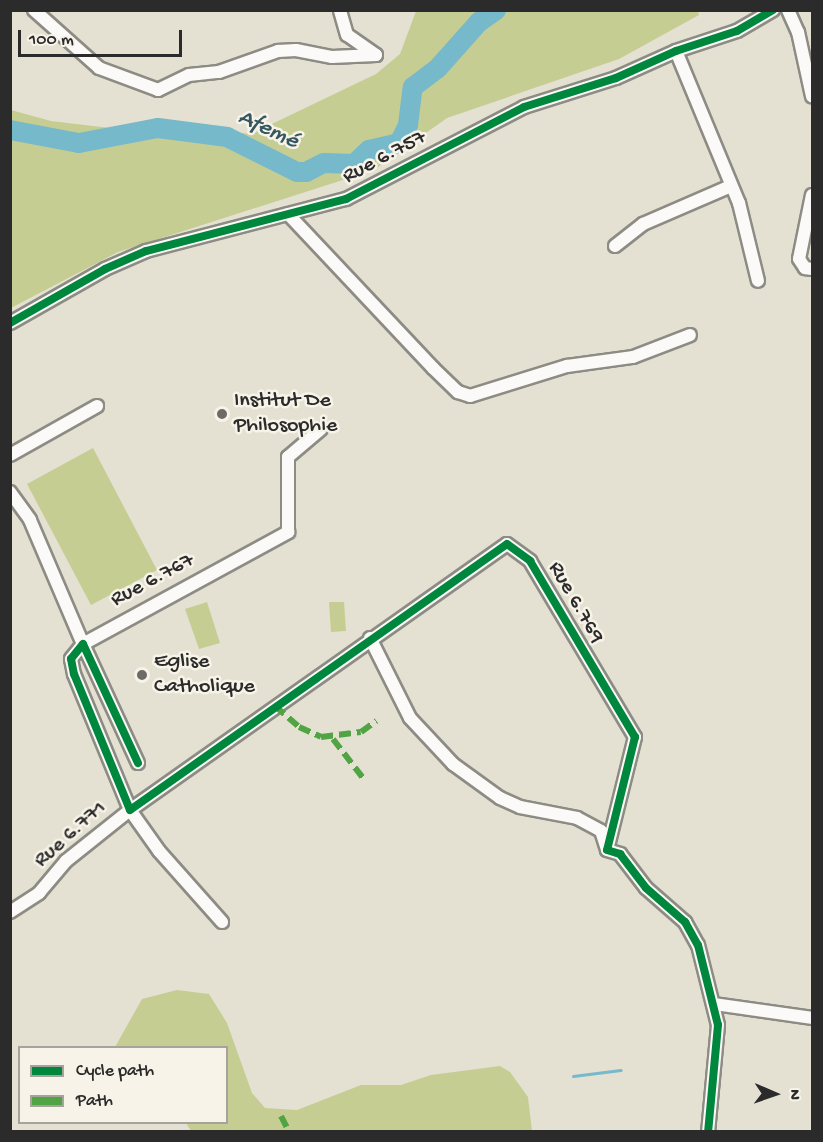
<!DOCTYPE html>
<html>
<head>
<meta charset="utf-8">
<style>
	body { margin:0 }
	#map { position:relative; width:823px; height:1142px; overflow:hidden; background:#e4e1d2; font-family:"Gochi Hand",sans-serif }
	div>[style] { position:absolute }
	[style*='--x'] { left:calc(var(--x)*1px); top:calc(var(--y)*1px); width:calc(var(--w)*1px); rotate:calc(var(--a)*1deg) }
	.green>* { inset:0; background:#c6cd93 }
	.stream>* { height:3px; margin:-1.5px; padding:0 1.5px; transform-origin:1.5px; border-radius:1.5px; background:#76b9ca }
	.river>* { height:20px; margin:-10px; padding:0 10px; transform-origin:10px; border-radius:10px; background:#76b9ca }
	.roads { filter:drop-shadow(2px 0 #8d8c84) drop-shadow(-2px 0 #8d8c84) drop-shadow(0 2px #8d8c84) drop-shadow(0 -2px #8d8c84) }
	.minor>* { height:12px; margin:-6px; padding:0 6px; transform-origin:6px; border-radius:6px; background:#fbfaf8 }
	.quiet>* { height:6px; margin-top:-3px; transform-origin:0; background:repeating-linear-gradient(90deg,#51a443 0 12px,transparent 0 18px) }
	.cycleway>* { height:8px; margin:-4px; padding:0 4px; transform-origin:4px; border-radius:4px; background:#00873e }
	.dots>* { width:16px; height:16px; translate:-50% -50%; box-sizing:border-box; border:3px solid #f7f3e8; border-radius:50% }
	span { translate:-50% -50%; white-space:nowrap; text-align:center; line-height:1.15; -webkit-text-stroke:5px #f7f3e8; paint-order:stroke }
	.street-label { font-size:22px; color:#2b2b2b }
	.poi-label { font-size:22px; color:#2b2b2b }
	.left { translate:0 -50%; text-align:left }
	.water-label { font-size:24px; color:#355761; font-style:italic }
	.frame { position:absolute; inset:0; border:12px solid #2b2b2b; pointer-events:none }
	.legend { position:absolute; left:18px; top:1046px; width:210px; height:78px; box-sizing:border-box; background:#f7f3e8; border:2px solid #a5a39c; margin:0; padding:8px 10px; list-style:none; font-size:18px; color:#2b2b2b }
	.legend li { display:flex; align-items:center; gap:12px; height:30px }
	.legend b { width:30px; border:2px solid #a5a39c }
	.north { position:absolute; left:745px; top:1064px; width:60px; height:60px; -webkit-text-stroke:4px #f7f3e8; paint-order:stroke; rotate:92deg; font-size:16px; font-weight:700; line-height:24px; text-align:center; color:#2b2b2b }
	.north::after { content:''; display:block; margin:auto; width:21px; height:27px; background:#2b2b2b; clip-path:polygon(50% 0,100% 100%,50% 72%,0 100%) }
	.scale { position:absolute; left:18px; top:30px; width:164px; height:27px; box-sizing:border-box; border:3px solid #2b2b2b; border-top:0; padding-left:8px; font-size:18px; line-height:21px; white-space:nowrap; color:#2b2b2b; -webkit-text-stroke:4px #f7f3e8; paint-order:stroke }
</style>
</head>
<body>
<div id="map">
	<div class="green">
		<div style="clip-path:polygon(698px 10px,699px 15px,619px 59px,447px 118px,374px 170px,118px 252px,11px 308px,11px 110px,51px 121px,110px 128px,175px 125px,251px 134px,376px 74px,400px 54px,416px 11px)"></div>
		<div style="clip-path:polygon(93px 448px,157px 570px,91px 605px,27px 484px)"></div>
		<div style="clip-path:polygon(207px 602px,220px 643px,199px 649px,185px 609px)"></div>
		<div style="clip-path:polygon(329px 602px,344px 602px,346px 631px,331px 632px)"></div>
		<div style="clip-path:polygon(177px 990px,209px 994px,227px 1023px,252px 1093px,265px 1108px,297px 1110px,361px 1085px,401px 1085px,431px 1075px,500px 1066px,510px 1072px,528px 1097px,532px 1131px,191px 1131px,186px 1123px,226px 1122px,226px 1048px,115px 1047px,142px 999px)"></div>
	</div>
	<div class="stream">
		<div style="--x:573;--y:1076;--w:48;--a:-7.1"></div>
	</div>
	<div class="river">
		<div style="--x:10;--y:130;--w:70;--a:10.7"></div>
		<div style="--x:79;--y:143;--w:80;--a:-10.8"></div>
		<div style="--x:158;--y:128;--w:70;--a:7.4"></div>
		<div style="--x:227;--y:137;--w:78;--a:26.6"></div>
		<div style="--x:297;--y:172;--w:9;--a:0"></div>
		<div style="--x:306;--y:172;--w:20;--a:-27"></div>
		<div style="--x:324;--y:163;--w:30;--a:2"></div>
		<div style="--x:354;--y:164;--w:21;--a:-43"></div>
		<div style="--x:369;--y:150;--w:31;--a:-13"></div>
		<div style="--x:399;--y:143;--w:20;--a:-63"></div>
		<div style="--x:408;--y:125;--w:38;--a:-83"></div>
		<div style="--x:413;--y:87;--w:31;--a:-37"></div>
		<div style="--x:438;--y:68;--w:62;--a:-48.3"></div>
		<div style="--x:479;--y:22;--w:21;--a:-35"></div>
	</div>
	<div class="roads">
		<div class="minor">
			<div style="--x:34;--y:10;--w:87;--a:41.7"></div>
			<div style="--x:99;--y:68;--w:63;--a:20.4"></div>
			<div style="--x:158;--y:90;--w:34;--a:-26"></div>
			<div style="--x:189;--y:75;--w:30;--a:-6"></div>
			<div style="--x:219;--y:72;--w:63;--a:-19.6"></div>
			<div style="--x:278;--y:51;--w:18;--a:-3"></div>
			<div style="--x:296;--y:50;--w:37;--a:11"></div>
			<div style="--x:332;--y:57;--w:44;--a:-2.6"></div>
			<div style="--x:376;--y:55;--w:35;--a:-145"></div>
			<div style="--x:347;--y:35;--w:26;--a:-106"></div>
			<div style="--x:788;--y:10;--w:24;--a:66"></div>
			<div style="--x:798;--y:32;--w:66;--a:77.7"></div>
			<div style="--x:676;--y:51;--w:165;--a:67.5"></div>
			<div style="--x:739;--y:203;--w:80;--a:76.3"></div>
			<div style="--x:812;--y:195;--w:65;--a:101.5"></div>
			<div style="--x:799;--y:259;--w:11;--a:56"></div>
			<div style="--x:805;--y:268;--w:7;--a:8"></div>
			<div style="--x:288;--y:214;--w:212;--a:46.7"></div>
			<div style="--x:433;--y:368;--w:35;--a:44"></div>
			<div style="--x:458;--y:392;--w:13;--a:18"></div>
			<div style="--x:470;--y:396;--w:102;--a:-17.2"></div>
			<div style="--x:567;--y:366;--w:67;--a:-7.8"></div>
			<div style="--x:633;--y:357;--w:61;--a:-21.1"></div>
			<div style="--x:615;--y:246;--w:36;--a:-38"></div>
			<div style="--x:643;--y:224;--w:96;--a:-23.4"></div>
			<div style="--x:10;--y:323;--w:109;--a:-29.6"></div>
			<div style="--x:105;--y:269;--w:45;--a:-23.7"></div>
			<div style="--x:146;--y:251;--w:207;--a:-14.6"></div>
			<div style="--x:346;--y:199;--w:200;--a:-27.3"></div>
			<div style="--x:524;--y:107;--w:96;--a:-17.5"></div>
			<div style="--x:616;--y:78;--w:66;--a:-24.2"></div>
			<div style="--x:676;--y:51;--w:64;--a:-18.2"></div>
			<div style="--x:737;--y:31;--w:42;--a:-30.3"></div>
			<div style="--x:10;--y:455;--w:100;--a:-29.4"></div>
			<div style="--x:10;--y:492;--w:34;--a:54"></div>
			<div style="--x:30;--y:520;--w:135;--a:66.9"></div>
			<div style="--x:83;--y:644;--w:234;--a:-28.6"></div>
			<div style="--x:288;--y:532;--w:75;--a:-90"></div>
			<div style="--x:288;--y:457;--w:43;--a:-40.3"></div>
			<div style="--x:370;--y:638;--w:89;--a:63.4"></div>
			<div style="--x:410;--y:718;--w:63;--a:46.9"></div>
			<div style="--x:453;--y:764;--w:58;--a:35.9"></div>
			<div style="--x:500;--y:798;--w:22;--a:24"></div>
			<div style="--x:520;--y:807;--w:58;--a:10.9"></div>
			<div style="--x:577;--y:818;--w:27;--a:28"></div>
			<div style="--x:601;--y:831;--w:20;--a:72"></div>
			<div style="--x:138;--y:763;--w:131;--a:-114.8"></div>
			<div style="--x:83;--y:644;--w:19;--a:129"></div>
			<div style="--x:71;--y:659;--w:15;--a:79"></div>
			<div style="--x:74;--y:674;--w:147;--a:67.6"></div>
			<div style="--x:130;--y:810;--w:461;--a:-35.2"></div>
			<div style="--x:507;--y:544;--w:29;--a:36"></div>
			<div style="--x:530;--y:561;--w:205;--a:59.2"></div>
			<div style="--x:635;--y:737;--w:116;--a:103.9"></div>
			<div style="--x:607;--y:850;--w:14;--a:17"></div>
			<div style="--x:620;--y:854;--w:43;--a:52.6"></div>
			<div style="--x:646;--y:888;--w:52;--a:41.1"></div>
			<div style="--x:685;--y:922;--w:26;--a:61"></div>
			<div style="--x:698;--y:945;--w:82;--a:76"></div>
			<div style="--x:718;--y:1025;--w:107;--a:95.3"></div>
			<div style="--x:10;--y:912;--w:35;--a:-33"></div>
			<div style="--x:39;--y:893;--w:42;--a:-49.8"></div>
			<div style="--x:66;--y:861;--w:82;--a:-38.6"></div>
			<div style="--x:130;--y:810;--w:50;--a:54.7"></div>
			<div style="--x:159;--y:851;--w:95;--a:48.4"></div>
			<div style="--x:714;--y:1004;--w:99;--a:8.1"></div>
		</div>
	</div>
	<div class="quiet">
		<div style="--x:275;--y:706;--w:32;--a:41"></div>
		<div style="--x:299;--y:727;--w:24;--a:24"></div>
		<div style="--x:321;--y:737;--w:40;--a:-7.1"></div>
		<div style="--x:361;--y:732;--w:19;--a:-36"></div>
		<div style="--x:333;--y:739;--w:49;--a:52.4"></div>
		<div style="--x:281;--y:1116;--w:18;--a:63"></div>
	</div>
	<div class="cycleway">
		<div style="--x:10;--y:323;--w:109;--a:-29.6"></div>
		<div style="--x:105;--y:269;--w:45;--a:-23.7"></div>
		<div style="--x:146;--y:251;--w:207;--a:-14.6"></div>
		<div style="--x:346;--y:199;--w:200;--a:-27.3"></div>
		<div style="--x:524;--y:107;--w:96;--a:-17.5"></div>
		<div style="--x:616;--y:78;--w:66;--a:-24.2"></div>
		<div style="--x:676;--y:51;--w:64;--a:-18.2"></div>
		<div style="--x:737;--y:31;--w:42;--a:-30.3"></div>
		<div style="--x:138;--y:763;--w:131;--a:-114.8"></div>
		<div style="--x:83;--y:644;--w:19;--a:129"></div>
		<div style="--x:71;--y:659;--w:15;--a:79"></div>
		<div style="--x:74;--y:674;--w:147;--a:67.6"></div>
		<div style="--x:130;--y:810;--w:461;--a:-35.2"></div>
		<div style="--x:507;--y:544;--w:29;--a:36"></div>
		<div style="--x:530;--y:561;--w:205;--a:59.2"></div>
		<div style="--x:635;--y:737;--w:116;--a:103.9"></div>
		<div style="--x:607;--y:850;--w:14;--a:17"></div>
		<div style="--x:620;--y:854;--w:43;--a:52.6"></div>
		<div style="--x:646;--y:888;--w:52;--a:41.1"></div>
		<div style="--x:685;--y:922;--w:26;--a:61"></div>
		<div style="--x:698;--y:945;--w:82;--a:76"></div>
		<div style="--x:718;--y:1025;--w:107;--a:95.3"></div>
	</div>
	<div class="dots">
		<div style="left:222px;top:414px;background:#6c6b65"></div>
		<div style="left:142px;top:675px;background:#6c6b65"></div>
	</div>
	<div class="street-label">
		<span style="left:385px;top:158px;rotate:-28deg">Rue 6.757</span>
		<span style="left:153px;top:581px;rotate:-28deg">Rue 6.767</span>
		<span style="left:575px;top:603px;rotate:60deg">Rue 6.769</span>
		<span style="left:71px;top:835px;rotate:-42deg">Rue 6.771</span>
	</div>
	<div class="poi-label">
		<span class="left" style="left:234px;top:414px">Institut De<br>Philosophie</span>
		<span class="left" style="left:154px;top:675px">Eglise<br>Catholique</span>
	</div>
	<div class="water-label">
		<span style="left:268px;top:130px;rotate:25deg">Afemé</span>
	</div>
	<div class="frame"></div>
	<ul class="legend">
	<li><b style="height:8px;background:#00873e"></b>Cycle path</li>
	<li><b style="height:8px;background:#51a443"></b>Path</li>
	</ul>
	<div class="north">N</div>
	<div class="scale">100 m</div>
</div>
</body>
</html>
